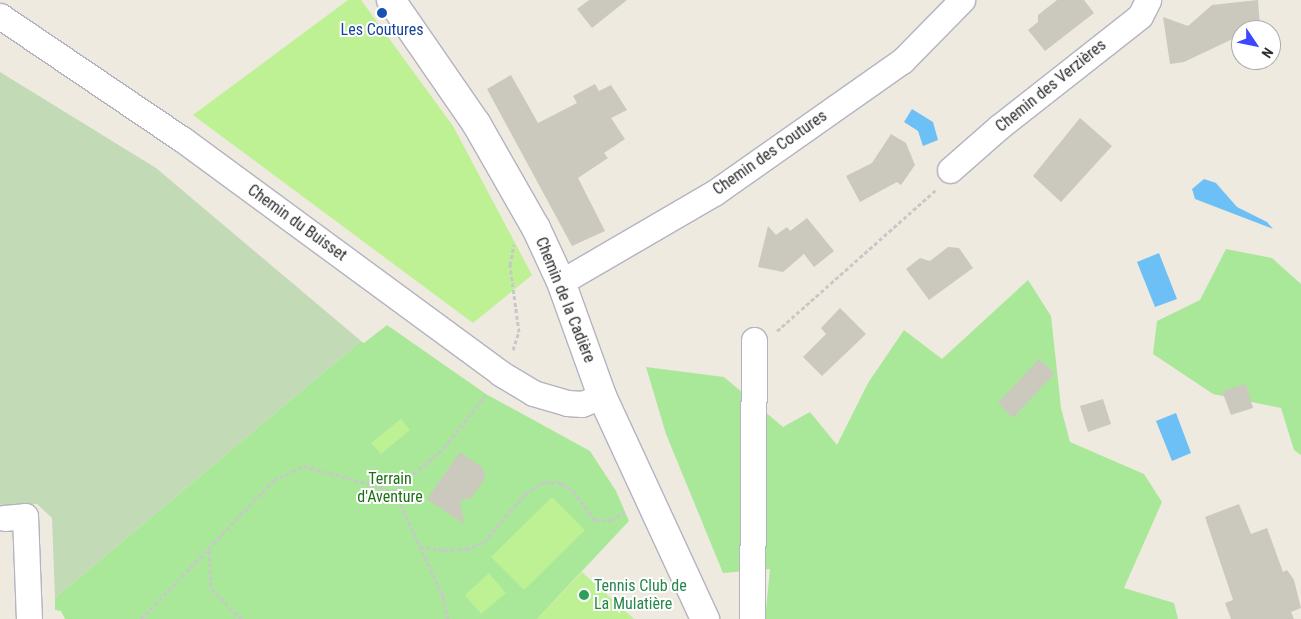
<!DOCTYPE html>
<html>
<head>
<meta charset="utf-8">
<style>
	body { margin:0 }
	#map { position:relative; width:1301px; height:619px; overflow:hidden; background:#efeadf; font-family:"Roboto Condensed",sans-serif }
	div>[style] { position:absolute }
	[style*='--x'] { left:calc(var(--x)*1px); top:calc(var(--y)*1px); width:calc(var(--w)*1px); rotate:calc(var(--a)*1deg) }
	.green>* { inset:0; background:#aae899 }
	.cemetery>* { inset:0; background:#c2dab5 }
	.pitch>* { inset:0; background:#bef094 }
	.water>* { inset:0; background:#6dc0f6 }
	.building>* { inset:0; background:#cbc8bd }
	.path>* { height:3px; margin-top:-1.5px; transform-origin:0; background:repeating-linear-gradient(90deg,#c8c8c8 0 4px,transparent 0 6.5px) }
	.roads { filter:drop-shadow(1px 0 #b3b3c1) drop-shadow(-1px 0 #b3b3c1) drop-shadow(0 1px #b3b3c1) drop-shadow(0 -1px #b3b3c1) }
	.minor>* { height:25px; margin:-12.5px; padding:0 12.5px; transform-origin:12.5px; border-radius:12.5px; background:#fff }
	.tertiary>* { height:28px; margin:-14px; padding:0 14px; transform-origin:14px; border-radius:14px; background:#fff }
	.dots>* { width:14px; height:14px; translate:-50% -50%; box-sizing:border-box; border:2px solid #fff; border-radius:50% }
	span { translate:-50% -50%; white-space:nowrap; text-align:center; line-height:1.15; -webkit-text-stroke:4px #fff; paint-order:stroke }
	.transit-label { font-size:16px; color:#164399 }
	.street-label { font-size:16px; color:#2d2d2d }
	.park-label { font-size:16px; color:#1e7017 }
	.leisure-label { font-size:16px; color:#27864d }
	.left { translate:0 -50%; text-align:left }
	.north { position:absolute; left:1231px; top:20px; width:50px; height:50px; box-sizing:border-box; background:#fff; border:1px solid #ababab; border-radius:50%; rotate:124deg; font-size:14px; font-weight:700; line-height:20px; text-align:center; color:#2d2d2d }
	.north::after { content:''; display:block; margin:auto; width:18px; height:22px; background:#3c48ff; clip-path:polygon(50% 0,100% 100%,50% 72%,0 100%) }
</style>
</head>
<body>
<div id="map">
	<div class="green">
		<div style="clip-path:polygon(1226px 249px,1272px 258px,1301px 284px,1301px 455px,1294px 450px,1281px 408px,1213px 394px,1153px 354px,1157px 321px,1200px 300px)"></div>
		<div style="clip-path:polygon(1028px 280px,1051px 316px,1061px 408px,1070px 442px,1144px 474px,1162px 502px,1124px 588px,1174px 603px,1178px 619px,765px 619px,770px 569px,723px 573px,666px 434px,646px 367px,724px 377px,783px 427px,810px 412px,837px 445px,868px 383px,904px 330px,942px 359px)"></div>
		<div style="clip-path:polygon(387px 325px,486px 394px,590px 451px,616px 491px,629px 521px,537px 619px,65px 619px,61px 611px,55px 610px,55px 598px,361px 341px,364px 343px)"></div>
	</div>
	<div class="cemetery">
		<div style="clip-path:polygon(0 72px,156px 168px,361px 341px,55px 598px,52px 518px,37px 504px,2px 507px,0 504px)"></div>
	</div>
	<div class="pitch">
		<div style="clip-path:polygon(348px 0,361px 0,453px 126px,532px 275px,473px 323px,193px 115px)"></div>
		<div style="clip-path:polygon(401px 419px,410px 430px,381px 454px,371px 443px)"></div>
		<div style="clip-path:polygon(552px 497px,585px 530px,524px 590px,491px 557px)"></div>
		<div style="clip-path:polygon(582px 572px,634px 619px,537px 619px)"></div>
		<div style="clip-path:polygon(489px 573px,506px 593px,481px 614px,465px 595px)"></div>
	</div>
	<div class="water">
		<div style="clip-path:polygon(912px 109px,933px 122px,938px 140px,923px 146px,918px 131px,904px 122px)"></div>
		<div style="clip-path:polygon(1204px 179px,1216px 183px,1237px 207px,1267px 222px,1273px 229px,1195px 199px,1192px 189px)"></div>
		<div style="clip-path:polygon(1159px 253px,1177px 299px,1155px 307px,1137px 262px)"></div>
		<div style="clip-path:polygon(1176px 413px,1191px 453px,1172px 461px,1156px 421px)"></div>
	</div>
	<div class="building">
		<div style="clip-path:polygon(589px 0,627px 0,592px 28px,577px 9px)"></div>
		<div style="clip-path:polygon(1057px 0,1084px 0,1094px 13px,1045px 51px,1028px 30px,1038px 22px,1038px 15px)"></div>
		<div style="clip-path:polygon(1258px 0,1260px 26px,1241px 30px,1241px 35px,1184px 62px,1170px 64px,1163px 17px,1188px 26px,1212px 5px)"></div>
		<div style="clip-path:polygon(511px 75px,538px 123px,577px 103px,573px 96px,595px 84px,599px 91px,611px 85px,627px 110px,611px 118px,625px 139px,604px 153px,608px 158px,578px 178px,605px 231px,572px 246px,487px 89px)"></div>
		<div style="clip-path:polygon(1080px 118px,1112px 146px,1061px 202px,1033px 176px)"></div>
		<div style="clip-path:polygon(891px 134px,906px 143px,915px 165px,901px 185px,897px 182px,860px 202px,846px 176px,872px 163px)"></div>
		<div style="clip-path:polygon(807px 218px,834px 251px,814px 267px,804px 254px,783px 272px,758px 267px,768px 226px,776px 235px,787px 227px,790px 231px)"></div>
		<div style="clip-path:polygon(948px 247px,959px 248px,973px 268px,929px 300px,906px 269px,920px 258px,930px 261px)"></div>
		<div style="clip-path:polygon(840px 308px,866px 334px,822px 376px,803px 357px,826px 334px,821px 328px)"></div>
		<div style="clip-path:polygon(1039px 359px,1055px 373px,1013px 418px,998px 403px)"></div>
		<div style="clip-path:polygon(1246px 384px,1253px 408px,1231px 415px,1222px 391px)"></div>
		<div style="clip-path:polygon(1103px 399px,1111px 424px,1088px 432px,1080px 406px)"></div>
		<div style="clip-path:polygon(460px 452px,483px 468px,485px 479px,470px 499px,460px 500px,464px 524px,427px 499px)"></div>
		<div style="clip-path:polygon(1239px 504px,1251px 534px,1267px 528px,1283px 572px,1287px 570px,1294px 580px,1301px 608px,1291px 612px,1294px 619px,1231px 619px,1225px 603px,1233px 600px,1205px 517px)"></div>
	</div>
	<div class="path">
		<div style="--x:777;--y:331;--w:214;--a:-41.6"></div>
		<div style="--x:513;--y:350;--w:19;--a:-72"></div>
		<div style="--x:519;--y:332;--w:68;--a:-97.7"></div>
		<div style="--x:510;--y:265;--w:21;--a:-79"></div>
		<div style="--x:420;--y:547;--w:24;--a:7"></div>
		<div style="--x:444;--y:550;--w:22;--a:-3"></div>
		<div style="--x:466;--y:549;--w:19;--a:-21"></div>
		<div style="--x:484;--y:542;--w:62;--a:-49.6"></div>
		<div style="--x:524;--y:495;--w:24;--a:-33"></div>
		<div style="--x:544;--y:482;--w:17;--a:3"></div>
		<div style="--x:561;--y:483;--w:14;--a:34"></div>
		<div style="--x:573;--y:491;--w:36;--a:53"></div>
		<div style="--x:595;--y:520;--w:16;--a:0"></div>
		<div style="--x:611;--y:520;--w:16;--a:-30"></div>
		<div style="--x:209;--y:550;--w:39;--a:87"></div>
		<div style="--x:211;--y:589;--w:43;--a:44.1"></div>
		<div style="--x:141;--y:619;--w:192;--a:-46.3"></div>
		<div style="--x:274;--y:480;--w:33;--a:-25"></div>
		<div style="--x:304;--y:466;--w:93;--a:15.5"></div>
		<div style="--x:448;--y:619;--w:24;--a:-102"></div>
		<div style="--x:443;--y:596;--w:116;--a:-115"></div>
		<div style="--x:394;--y:491;--w:66;--a:-40.7"></div>
		<div style="--x:444;--y:448;--w:68;--a:-52.1"></div>
	</div>
	<div class="roads">
		<div class="minor">
			<div style="--x:0;--y:16;--w:220;--a:34.1"></div>
			<div style="--x:182;--y:139;--w:395;--a:36.3"></div>
			<div style="--x:500;--y:373;--w:39;--a:31"></div>
			<div style="--x:533;--y:393;--w:35;--a:16"></div>
			<div style="--x:567;--y:403;--w:15;--a:4"></div>
			<div style="--x:582;--y:404;--w:22;--a:-22"></div>
			<div style="--x:950;--y:170;--w:65;--a:-41.3"></div>
			<div style="--x:999;--y:127;--w:179;--a:-38.2"></div>
			<div style="--x:1140;--y:16;--w:18;--a:-63"></div>
			<div style="--x:561;--y:282;--w:177;--a:-30.2"></div>
			<div style="--x:714;--y:193;--w:230;--a:-35.1"></div>
			<div style="--x:902;--y:61;--w:86;--a:-45.5"></div>
			<div style="--x:4;--y:518;--w:21;--a:-5"></div>
			<div style="--x:25;--y:516;--w:103;--a:87.8"></div>
			<div style="--x:752;--y:619;--w:279;--a:-89.6"></div>
		</div>
		<div class="tertiary">
			<div style="--x:391;--y:0;--w:150;--a:55.4"></div>
			<div style="--x:476;--y:123;--w:121;--a:60.3"></div>
			<div style="--x:536;--y:228;--w:60;--a:65.2"></div>
			<div style="--x:561;--y:282;--w:121;--a:70.2"></div>
			<div style="--x:602;--y:396;--w:246;--a:65.2"></div>
		</div>
	</div>
	<div class="dots">
		<div style="left:382px;top:13px;background:#1a4fb4"></div>
		<div style="left:584px;top:595px;background:#2e9e5b"></div>
	</div>
	<div class="transit-label">
		<span style="left:382px;top:30px">Les Coutures</span>
	</div>
	<div class="street-label">
		<span style="left:1051px;top:86px;rotate:-39deg">Chemin des Verzières</span>
		<span style="left:770px;top:153px;rotate:-35deg">Chemin des Coutures</span>
		<span style="left:297px;top:223px;rotate:36deg">Chemin du Buisset</span>
		<span style="left:565px;top:300px;rotate:68deg">Chemin de la Cadière</span>
	</div>
	<div class="park-label">
		<span style="left:390px;top:488px">Terrain<br>d'Aventure</span>
	</div>
	<div class="leisure-label">
		<span class="left" style="left:594px;top:595px">Tennis Club de<br>La Mulatière</span>
	</div>
	<div class="north">N</div>
</div>
</body>
</html>
